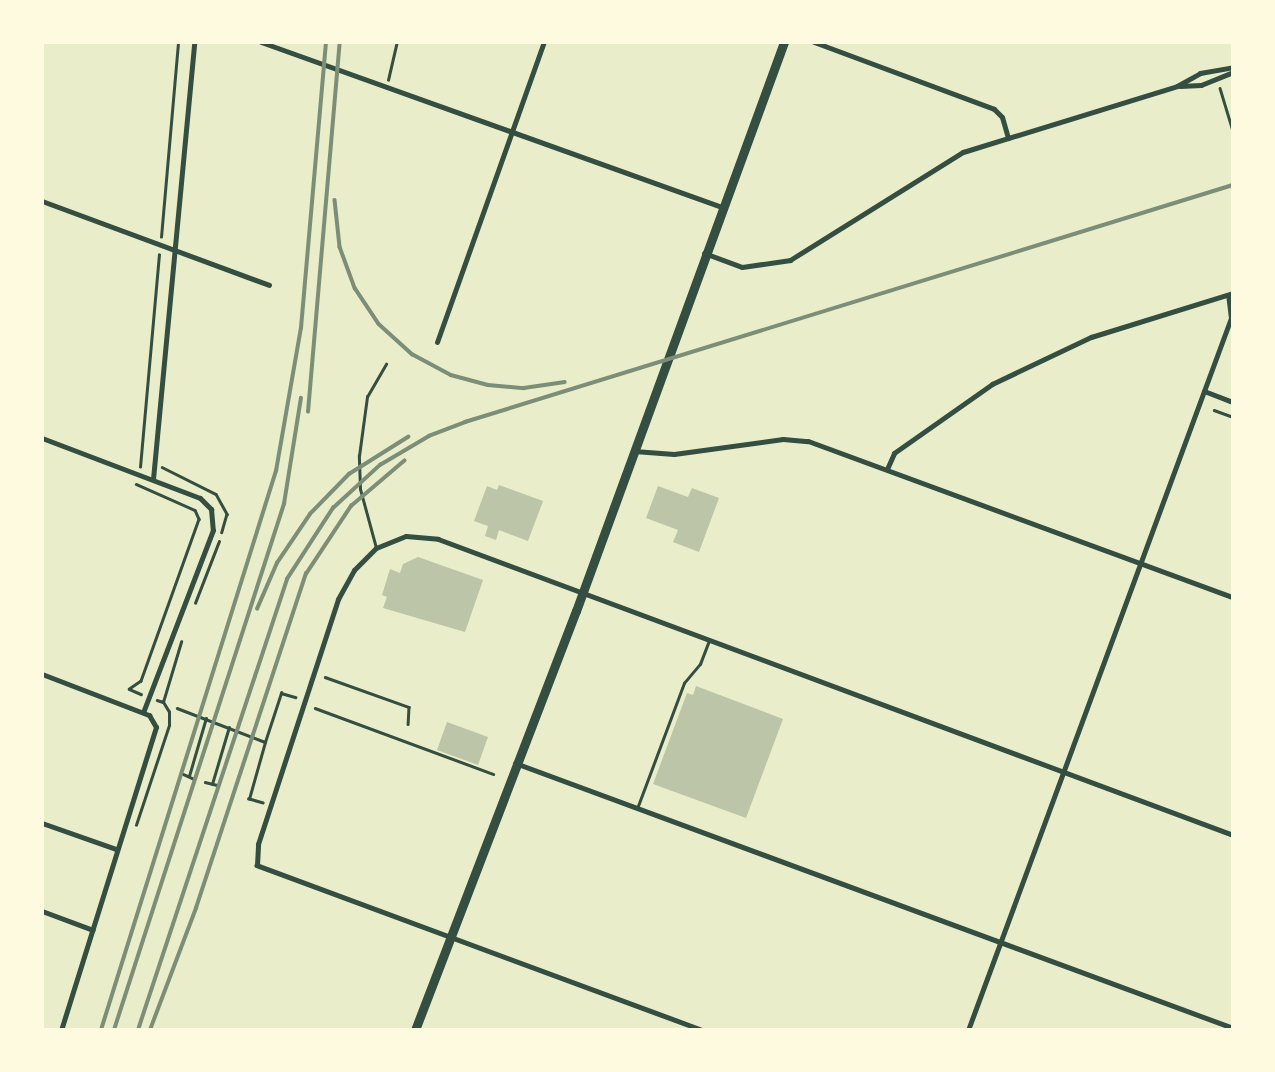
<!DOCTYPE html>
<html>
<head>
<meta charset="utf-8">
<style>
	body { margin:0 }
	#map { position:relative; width:1275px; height:1072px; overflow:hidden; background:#e9edc9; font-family:"Titillium Web",sans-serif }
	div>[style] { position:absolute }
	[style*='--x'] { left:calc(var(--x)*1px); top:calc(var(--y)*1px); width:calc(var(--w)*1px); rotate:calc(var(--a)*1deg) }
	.building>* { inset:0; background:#bcc5a7 }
	.path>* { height:2.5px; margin:-1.25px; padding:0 1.25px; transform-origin:1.25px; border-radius:1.25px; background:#344e41 }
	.service>* { height:2.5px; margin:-1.25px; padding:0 1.25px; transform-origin:1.25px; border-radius:1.25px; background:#344e41 }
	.minor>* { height:5px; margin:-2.5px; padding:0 2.5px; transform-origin:2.5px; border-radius:2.5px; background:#344e41 }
	.primary>* { height:9px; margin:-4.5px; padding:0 4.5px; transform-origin:4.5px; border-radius:4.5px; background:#344e41 }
	.rail>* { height:3.5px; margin:-1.75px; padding:0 1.75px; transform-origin:1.75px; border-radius:1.75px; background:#7c8e77 }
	span { translate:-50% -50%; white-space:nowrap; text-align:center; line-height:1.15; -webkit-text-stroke:5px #fefae0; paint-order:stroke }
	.frame { position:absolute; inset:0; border:44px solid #fefae0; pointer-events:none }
</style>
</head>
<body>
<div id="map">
	<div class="building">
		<div style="clip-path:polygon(499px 485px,543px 501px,528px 541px,499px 530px,496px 540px,485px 536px,488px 526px,474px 521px,487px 486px,497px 490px)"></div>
		<div style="clip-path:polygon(658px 486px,688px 497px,692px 488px,719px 498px,699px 552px,673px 542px,678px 530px,646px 518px)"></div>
		<div style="clip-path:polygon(418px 557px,483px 580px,465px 632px,383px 608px,387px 597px,382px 595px,390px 569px,400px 573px,403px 564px)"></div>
		<div style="clip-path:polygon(696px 686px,783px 719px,746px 818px,653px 784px,687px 693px,693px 695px)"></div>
		<div style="clip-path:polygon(447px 722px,488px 737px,478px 765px,437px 750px)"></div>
	</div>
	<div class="path">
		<div style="--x:388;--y:80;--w:39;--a:-77"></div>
		<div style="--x:1220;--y:88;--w:45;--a:73.2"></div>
		<div style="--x:161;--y:237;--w:196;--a:-85"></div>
		<div style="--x:1214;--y:410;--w:20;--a:20"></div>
		<div style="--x:140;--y:467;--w:213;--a:-84.9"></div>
		<div style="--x:162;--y:467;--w:60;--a:26.6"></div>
		<div style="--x:216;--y:494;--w:23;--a:61"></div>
		<div style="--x:227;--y:514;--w:19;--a:106"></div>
		<div style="--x:136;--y:484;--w:64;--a:23.8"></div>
		<div style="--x:195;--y:510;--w:10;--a:66"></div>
		<div style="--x:199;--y:519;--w:172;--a:109.7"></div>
		<div style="--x:141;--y:681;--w:14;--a:146"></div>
		<div style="--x:129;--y:689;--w:13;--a:23"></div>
		<div style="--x:195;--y:603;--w:66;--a:-68.8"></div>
		<div style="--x:325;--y:677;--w:89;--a:19.7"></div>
		<div style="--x:409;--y:707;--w:17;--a:93"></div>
		<div style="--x:157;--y:700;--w:6;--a:18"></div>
		<div style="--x:163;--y:702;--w:63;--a:-73.3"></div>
		<div style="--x:177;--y:708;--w:94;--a:21.1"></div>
		<div style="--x:315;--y:708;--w:190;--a:20.3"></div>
		<div style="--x:183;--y:774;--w:12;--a:24"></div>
		<div style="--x:189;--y:776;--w:60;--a:-73.7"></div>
		<div style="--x:205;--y:782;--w:12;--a:14"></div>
		<div style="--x:212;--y:784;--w:59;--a:-73.4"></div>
		<div style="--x:263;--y:803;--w:15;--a:-164"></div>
		<div style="--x:249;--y:799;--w:59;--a:-74.3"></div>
		<div style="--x:265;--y:742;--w:52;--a:-71.9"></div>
		<div style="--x:281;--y:693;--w:15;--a:16"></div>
		<div style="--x:136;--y:825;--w:105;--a:-71.7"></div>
		<div style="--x:169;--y:725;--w:13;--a:-90"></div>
		<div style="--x:169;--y:712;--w:12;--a:-121"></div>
	</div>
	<div class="service">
		<div style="--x:376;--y:548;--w:61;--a:-105.2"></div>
		<div style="--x:360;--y:489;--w:33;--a:-92"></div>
		<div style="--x:359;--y:456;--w:60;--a:-82.3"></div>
		<div style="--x:367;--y:397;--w:38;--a:-60"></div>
		<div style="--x:638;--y:806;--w:131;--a:-69.5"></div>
		<div style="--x:684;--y:683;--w:25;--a:-50"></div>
		<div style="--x:700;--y:664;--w:26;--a:-69"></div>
	</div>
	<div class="minor">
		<div style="--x:261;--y:42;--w:489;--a:19.7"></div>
		<div style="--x:814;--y:42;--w:192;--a:20.4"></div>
		<div style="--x:994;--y:109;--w:11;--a:45"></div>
		<div style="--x:1002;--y:117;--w:22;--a:74"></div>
		<div style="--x:1180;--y:86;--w:21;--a:-3"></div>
		<div style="--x:1201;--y:85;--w:35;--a:-22"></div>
		<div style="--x:42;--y:201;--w:242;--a:20.3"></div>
		<div style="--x:704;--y:253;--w:40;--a:20.2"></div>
		<div style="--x:742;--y:267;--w:49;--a:-8.3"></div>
		<div style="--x:790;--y:260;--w:204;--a:-32"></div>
		<div style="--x:963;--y:152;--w:224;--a:-17.1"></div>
		<div style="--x:1177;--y:86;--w:26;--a:-29"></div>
		<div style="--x:1200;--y:73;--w:34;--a:-10"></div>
		<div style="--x:437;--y:342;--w:319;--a:-70.4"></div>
		<div style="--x:1204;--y:391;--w:31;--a:21"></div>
		<div style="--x:42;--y:438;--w:169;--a:20.8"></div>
		<div style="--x:200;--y:498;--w:16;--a:45"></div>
		<div style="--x:211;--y:509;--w:21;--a:85"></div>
		<div style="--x:213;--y:530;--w:195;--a:111"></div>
		<div style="--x:634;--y:451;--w:40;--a:4.3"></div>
		<div style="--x:674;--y:454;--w:110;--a:-7.8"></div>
		<div style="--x:783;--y:439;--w:25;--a:5"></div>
		<div style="--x:808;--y:441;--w:453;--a:20.2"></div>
		<div style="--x:887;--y:469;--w:17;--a:-66"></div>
		<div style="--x:894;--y:453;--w:120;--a:-35.1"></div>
		<div style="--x:992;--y:384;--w:110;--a:-25.4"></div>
		<div style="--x:1091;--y:337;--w:149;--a:-17.2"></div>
		<div style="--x:153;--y:479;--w:439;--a:-84.6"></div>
		<div style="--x:42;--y:674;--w:115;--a:21"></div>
		<div style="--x:149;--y:715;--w:14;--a:60"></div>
		<div style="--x:156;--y:727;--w:318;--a:107.4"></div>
		<div style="--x:515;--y:763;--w:765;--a:20.26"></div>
		<div style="--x:42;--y:823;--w:78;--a:19.4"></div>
		<div style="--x:42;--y:911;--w:54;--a:20.4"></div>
		<div style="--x:702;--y:1030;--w:475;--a:-159.7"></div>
		<div style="--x:257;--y:865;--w:21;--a:-87"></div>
		<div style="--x:258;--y:844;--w:258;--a:-71.9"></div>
		<div style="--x:338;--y:599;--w:33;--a:-61"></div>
		<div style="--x:354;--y:570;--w:31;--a:-45"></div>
		<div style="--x:376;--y:548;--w:32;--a:-22"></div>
		<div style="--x:406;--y:536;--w:32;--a:5"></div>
		<div style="--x:438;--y:539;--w:848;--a:20.42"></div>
		<div style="--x:968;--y:1030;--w:759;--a:-69.73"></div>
		<div style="--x:1231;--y:318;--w:23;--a:-97"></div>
	</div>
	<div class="primary">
		<div style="--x:415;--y:1030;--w:449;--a:-69"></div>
		<div style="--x:576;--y:611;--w:606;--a:-69.92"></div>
	</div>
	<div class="rail">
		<div style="--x:335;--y:200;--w:47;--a:83.9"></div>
		<div style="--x:340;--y:247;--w:44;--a:69.9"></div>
		<div style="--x:355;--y:288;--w:43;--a:56.3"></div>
		<div style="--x:379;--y:324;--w:45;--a:42.3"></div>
		<div style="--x:412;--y:354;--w:44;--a:28.3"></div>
		<div style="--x:451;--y:375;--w:38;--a:15"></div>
		<div style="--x:488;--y:385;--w:36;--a:5"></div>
		<div style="--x:524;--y:388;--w:41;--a:-8.3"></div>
		<div style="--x:308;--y:412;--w:371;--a:-85.1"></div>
		<div style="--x:257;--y:609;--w:50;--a:-66.5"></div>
		<div style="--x:277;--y:563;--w:59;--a:-56"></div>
		<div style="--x:310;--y:514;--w:56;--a:-45.7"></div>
		<div style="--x:349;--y:474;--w:70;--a:-32.1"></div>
		<div style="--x:101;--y:1030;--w:586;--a:-72.62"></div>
		<div style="--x:276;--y:471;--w:145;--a:-80.1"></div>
		<div style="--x:301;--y:328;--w:287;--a:-85"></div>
		<div style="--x:114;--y:1030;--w:553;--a:-72.09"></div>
		<div style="--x:284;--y:504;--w:107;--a:-80.9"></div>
		<div style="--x:138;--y:1030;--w:475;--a:-71.7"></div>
		<div style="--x:287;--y:579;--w:85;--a:-57.1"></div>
		<div style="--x:333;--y:508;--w:64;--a:-42.5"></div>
		<div style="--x:380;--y:465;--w:57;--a:-30.6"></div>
		<div style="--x:429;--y:436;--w:39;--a:-21"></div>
		<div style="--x:465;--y:422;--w:804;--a:-17.15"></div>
		<div style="--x:150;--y:1030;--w:130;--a:-69.3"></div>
		<div style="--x:196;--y:908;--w:352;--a:-71.8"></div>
		<div style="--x:306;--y:574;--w:82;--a:-56.5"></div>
		<div style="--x:351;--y:506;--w:70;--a:-40.3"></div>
	</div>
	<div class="frame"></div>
</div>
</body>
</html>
